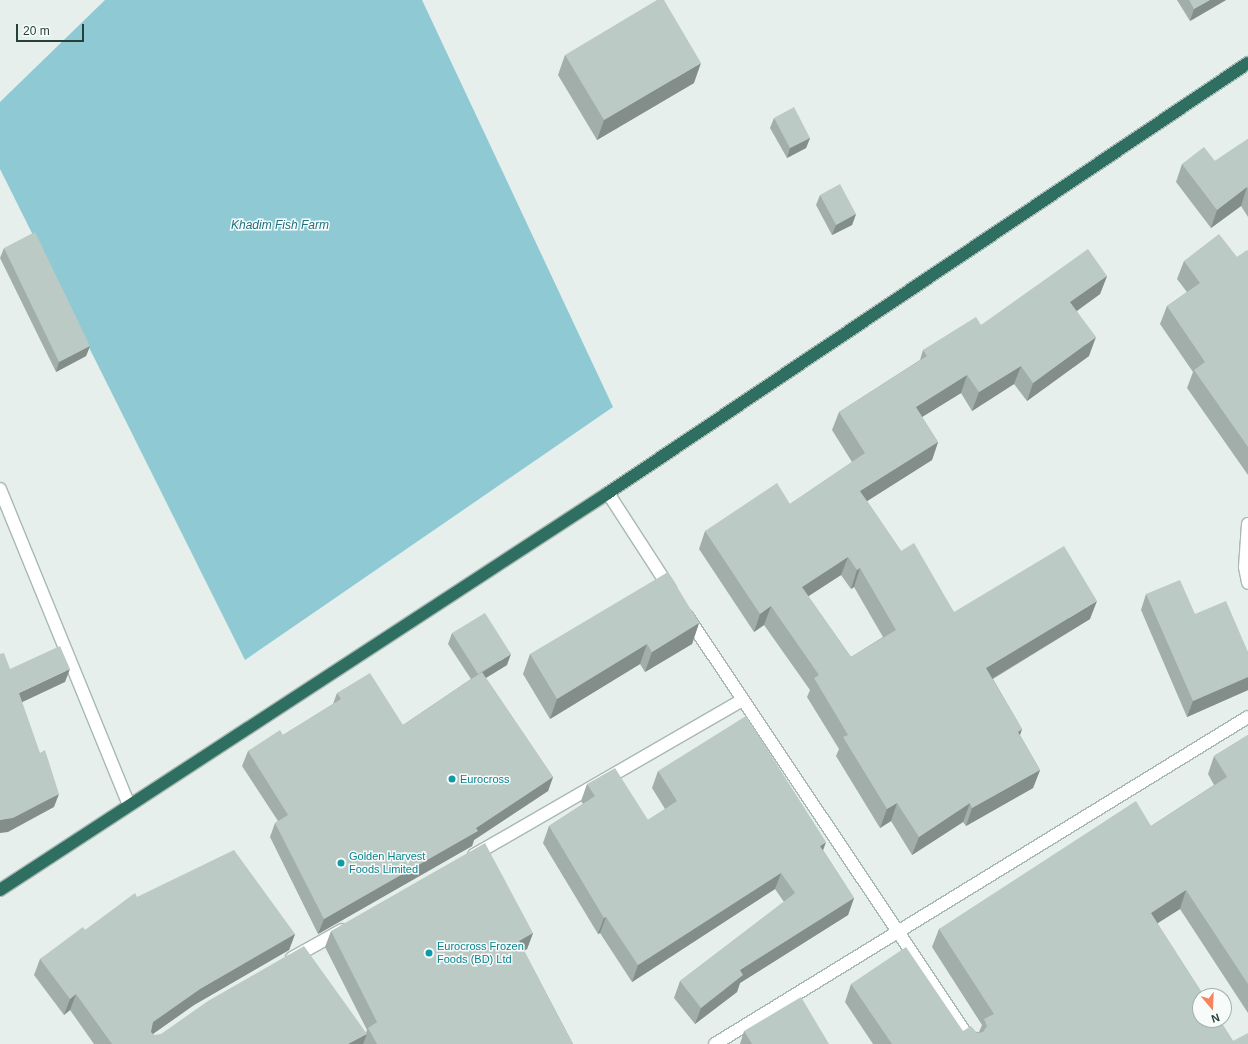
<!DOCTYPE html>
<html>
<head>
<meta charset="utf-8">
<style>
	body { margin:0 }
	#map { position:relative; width:1248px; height:1044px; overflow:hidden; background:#e6efeb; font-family:Helvetica,sans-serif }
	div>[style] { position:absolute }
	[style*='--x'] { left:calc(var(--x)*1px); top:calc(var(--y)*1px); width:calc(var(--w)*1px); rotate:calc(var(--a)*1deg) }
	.water>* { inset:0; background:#8ec9d4 }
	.roads { filter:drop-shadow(1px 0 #a8b8b2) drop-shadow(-1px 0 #a8b8b2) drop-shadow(0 1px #a8b8b2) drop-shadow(0 -1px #a8b8b2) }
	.street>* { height:12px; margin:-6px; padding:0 6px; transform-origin:6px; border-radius:6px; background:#fff }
	.highway>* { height:12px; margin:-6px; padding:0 6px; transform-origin:6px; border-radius:6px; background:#2f6f62 }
	.wall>* { inset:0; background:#a1aea9 }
	.shaded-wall>* { inset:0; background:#838d89 }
	.building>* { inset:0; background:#bbcac4 }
	.dots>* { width:11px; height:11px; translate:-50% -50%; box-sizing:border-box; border:2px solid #f7fbf9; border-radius:50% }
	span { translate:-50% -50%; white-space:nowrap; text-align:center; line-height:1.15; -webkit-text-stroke:3px #f7fbf9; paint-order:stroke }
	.culture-label { font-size:11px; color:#0d838f }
	.left { translate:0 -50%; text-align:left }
	.water-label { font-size:12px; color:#1c6f80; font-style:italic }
	.north { position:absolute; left:1192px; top:988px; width:40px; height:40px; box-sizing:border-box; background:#f7fbf9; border:1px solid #a3b1ad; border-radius:50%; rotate:161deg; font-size:11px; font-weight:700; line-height:16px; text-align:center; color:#24423a }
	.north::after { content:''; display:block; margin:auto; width:14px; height:18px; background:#f4845f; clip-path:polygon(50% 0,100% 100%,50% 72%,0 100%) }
	.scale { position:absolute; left:16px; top:24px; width:68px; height:18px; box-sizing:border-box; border:2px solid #24423a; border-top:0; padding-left:5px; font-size:12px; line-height:14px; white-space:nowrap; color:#24423a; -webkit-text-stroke:3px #f7fbf9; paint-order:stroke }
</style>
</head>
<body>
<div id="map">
	<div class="water">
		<div style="clip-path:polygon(105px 0,422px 0,613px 407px,245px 660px,0 169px,0 102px)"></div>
	</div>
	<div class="roads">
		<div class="street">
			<div style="--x:0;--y:489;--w:341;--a:67.8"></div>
			<div style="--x:608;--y:493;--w:114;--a:57.1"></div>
			<div style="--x:1248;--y:524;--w:43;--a:94"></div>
			<div style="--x:1245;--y:567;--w:16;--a:79"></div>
			<div style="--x:687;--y:616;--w:515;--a:56.25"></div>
			<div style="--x:474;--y:855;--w:310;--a:-30"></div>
			<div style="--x:292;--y:958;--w:57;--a:-29.2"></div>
			<div style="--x:715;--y:1044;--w:625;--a:-31.53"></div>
		</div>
		<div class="highway">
			<div style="--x:0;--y:890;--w:726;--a:-33.14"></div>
			<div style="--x:608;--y:493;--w:771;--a:-33.9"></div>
		</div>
	</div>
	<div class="wall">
		<div style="clip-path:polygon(1177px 0,1226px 0,1190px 21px)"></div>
		<div style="clip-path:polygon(565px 55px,694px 83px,597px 140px,558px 75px)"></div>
		<div style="clip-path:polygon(774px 118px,810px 138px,806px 148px,787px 158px,770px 128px)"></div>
		<div style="clip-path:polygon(1248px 139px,1248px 217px,1241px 206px,1211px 228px,1176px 182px,1182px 164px,1215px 161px)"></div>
		<div style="clip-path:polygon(820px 195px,856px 214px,852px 225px,832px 235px,816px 205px)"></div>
		<div style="clip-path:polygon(4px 248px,90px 346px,86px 356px,56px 372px,0 258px)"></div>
		<div style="clip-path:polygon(1248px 251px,1248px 475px,1187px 388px,1193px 372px,1160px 324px,1167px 306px,1187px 292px,1177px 279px,1184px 261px,1237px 257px)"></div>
		<div style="clip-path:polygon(evenodd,1107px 276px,1100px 294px,1077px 311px,1089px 356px,1027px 401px,1014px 384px,972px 411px,961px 393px,922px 417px,938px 442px,932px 460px,867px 501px,901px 551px,954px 612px,1090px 619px,993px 679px,1022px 729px,1020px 735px,1040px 770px,1033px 788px,966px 826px,963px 822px,912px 855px,891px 821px,880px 828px,836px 756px,839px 749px,807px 697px,810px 690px,764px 625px,754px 632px,699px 549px,705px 531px,790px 504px,852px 462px,832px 430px,839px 412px,920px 360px,923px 350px,981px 325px,1107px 276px,841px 575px,851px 589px,854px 587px,883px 637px,851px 657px,808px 596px,841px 575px)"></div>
		<div style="clip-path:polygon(1146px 594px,1195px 614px,1248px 652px,1248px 690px,1187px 717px,1141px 610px)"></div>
		<div style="clip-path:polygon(699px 623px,692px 644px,645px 672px,640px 664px,550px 719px,523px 674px,530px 654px)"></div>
		<div style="clip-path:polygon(452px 633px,507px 665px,486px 678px,553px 777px,548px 791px,474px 840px,472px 846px,318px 934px,270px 837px,275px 823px,278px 821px,242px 766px,248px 751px,283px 735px,333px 704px,337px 693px,403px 725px,471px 679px,448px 644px)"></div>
		<div style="clip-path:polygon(1248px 735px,1248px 1013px,1180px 909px,1157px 923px,1233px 1041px,1248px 1044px,873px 1044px,845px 1002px,851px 984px,963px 1031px,979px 1032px,982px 1025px,932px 947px,939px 929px,1151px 826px,1214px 785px,1208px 774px,1214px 756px)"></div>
		<div style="clip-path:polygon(658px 771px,823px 850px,854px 898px,848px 915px,740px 983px,737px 992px,695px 1024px,674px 998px,680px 981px,784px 902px,775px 889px,632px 982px,600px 933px,598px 934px,543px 843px,549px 826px,583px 804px,581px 801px,587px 784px,648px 820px,665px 809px,652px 788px)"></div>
		<div style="clip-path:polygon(137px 897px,295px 934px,289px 950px,194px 1005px,153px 1034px,154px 1035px,366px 1033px,367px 1030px,325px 947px,331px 931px,533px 933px,527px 949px,524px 951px,573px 1044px,94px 1044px,70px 1010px,64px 1015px,34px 975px,40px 959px)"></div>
		<div style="clip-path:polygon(744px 1031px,829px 1044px,740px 1044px)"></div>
	</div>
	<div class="shaded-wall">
		<div style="clip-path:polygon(1210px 0,1226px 0,1190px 21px,1194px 9px)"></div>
		<div style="clip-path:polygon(701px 63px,694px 83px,597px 140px,604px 120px)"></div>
		<div style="clip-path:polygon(810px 138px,806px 148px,787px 158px,790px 148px)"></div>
		<div style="clip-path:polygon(1247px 187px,1241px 206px,1211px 228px,1217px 210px)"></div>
		<div style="clip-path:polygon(856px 214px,852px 225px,832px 235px,836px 225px)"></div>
		<div style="clip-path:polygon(1107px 276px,1100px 294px,1064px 320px,1070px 302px)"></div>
		<div style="clip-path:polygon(1096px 337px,1089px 356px,1027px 401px,1033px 383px)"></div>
		<div style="clip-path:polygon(90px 346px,86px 356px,56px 372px,59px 362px)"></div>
		<div style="clip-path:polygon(1021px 366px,1014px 384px,972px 411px,979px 392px)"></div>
		<div style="clip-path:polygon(967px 375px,961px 393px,909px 425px,916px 407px)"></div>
		<div style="clip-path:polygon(938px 442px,932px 460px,853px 510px,860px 491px)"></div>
		<div style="clip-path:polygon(848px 557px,841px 575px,795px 605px,802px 587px)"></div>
		<div style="clip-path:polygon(860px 568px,854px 587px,851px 589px,857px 570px)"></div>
		<div style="clip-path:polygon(1097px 601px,1090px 619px,980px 686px,986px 668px)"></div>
		<div style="clip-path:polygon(771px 606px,764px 625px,754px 632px,760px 614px)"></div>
		<div style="clip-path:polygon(699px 623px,692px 644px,645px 672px,652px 652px)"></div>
		<div style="clip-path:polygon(647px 644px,640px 664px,550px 719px,557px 699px)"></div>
		<div style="clip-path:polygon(511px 654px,507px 665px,474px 685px,478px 675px)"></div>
		<div style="clip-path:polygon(70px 669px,65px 682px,14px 706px,19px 693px)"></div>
		<div style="clip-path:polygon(1248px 677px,1248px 690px,1187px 717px,1193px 701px)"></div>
		<div style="clip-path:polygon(1022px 729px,1015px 748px,1018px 732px)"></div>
		<div style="clip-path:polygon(1040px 770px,1033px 788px,966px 826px,972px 808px)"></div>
		<div style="clip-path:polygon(553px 777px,548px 791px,474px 840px,472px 846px,318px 934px,324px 919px,476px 828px)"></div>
		<div style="clip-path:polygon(59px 794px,54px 807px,8px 832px,0 833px,0 820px)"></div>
		<div style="clip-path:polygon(897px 803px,891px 821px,880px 828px,887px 809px)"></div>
		<div style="clip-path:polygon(970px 803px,963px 822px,912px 855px,919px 837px)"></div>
		<div style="clip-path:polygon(826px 842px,820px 859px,820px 846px)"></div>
		<div style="clip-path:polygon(781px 873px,775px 889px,632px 982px,638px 965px)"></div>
		<div style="clip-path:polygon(1186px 890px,1180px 909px,1144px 932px,1151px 913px)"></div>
		<div style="clip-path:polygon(854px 898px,848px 915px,740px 983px,737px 992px,695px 1024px,701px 1008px,740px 970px)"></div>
		<div style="clip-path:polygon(606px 917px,600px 933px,598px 934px,604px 918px)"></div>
		<div style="clip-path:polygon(533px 933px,527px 949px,513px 957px,519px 941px)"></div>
		<div style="clip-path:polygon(295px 934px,289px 950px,194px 1005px,147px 1038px,153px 1022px,200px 989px)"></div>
		<div style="clip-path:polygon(76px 994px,70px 1010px,64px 1015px,70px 999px)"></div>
		<div style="clip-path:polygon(367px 1034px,363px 1044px,348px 1044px)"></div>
	</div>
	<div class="building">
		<div style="clip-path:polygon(657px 0,664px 0,701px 63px,604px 120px,565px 55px)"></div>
		<div style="clip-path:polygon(1189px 0,1210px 0,1194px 9px)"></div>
		<div style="clip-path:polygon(794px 107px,810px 138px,790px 148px,774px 118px)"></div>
		<div style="clip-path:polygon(1248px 139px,1248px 188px,1247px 187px,1217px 210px,1182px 164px,1204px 147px,1215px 161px)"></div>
		<div style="clip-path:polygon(840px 184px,856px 214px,836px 225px,820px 195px)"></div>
		<div style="clip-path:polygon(35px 232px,90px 346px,59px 362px,4px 248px)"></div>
		<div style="clip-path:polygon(1219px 234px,1237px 257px,1247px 250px,1248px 251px,1248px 447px,1194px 370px,1205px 362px,1167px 306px,1200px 283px,1184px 261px)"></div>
		<div style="clip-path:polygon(evenodd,1088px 249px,1107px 276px,1070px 302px,1096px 337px,1033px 383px,1021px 366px,979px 392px,967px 375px,916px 407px,938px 442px,860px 491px,901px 551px,914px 543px,954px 612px,1064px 546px,1097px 601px,986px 668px,1022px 729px,1018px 732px,1040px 770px,972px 808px,970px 803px,919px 837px,897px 803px,887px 809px,843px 737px,848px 735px,814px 678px,819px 675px,771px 606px,760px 614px,705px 531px,777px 483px,790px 504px,865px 453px,839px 412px,927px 356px,923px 350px,976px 317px,981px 325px,1088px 249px,848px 557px,857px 570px,860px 568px,896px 630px,851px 657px,802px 587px,848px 557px)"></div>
		<div style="clip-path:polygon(668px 572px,699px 623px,652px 652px,647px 644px,557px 699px,530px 654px)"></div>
		<div style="clip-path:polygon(1180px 580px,1195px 614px,1226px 601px,1248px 652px,1248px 677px,1193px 701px,1146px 594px)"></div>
		<div style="clip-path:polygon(485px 613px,511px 654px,478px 674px,452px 633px)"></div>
		<div style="clip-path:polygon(60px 646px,70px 669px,19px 693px,40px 753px,45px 750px,59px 794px,13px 818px,0 820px,0 654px,4px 653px,10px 669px)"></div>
		<div style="clip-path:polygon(482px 672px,553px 777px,476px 828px,478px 831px,324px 919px,275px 823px,288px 815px,248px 751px,280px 730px,283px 735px,341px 699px,337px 693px,370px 673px,403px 725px)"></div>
		<div style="clip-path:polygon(746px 716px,826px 842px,820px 846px,854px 898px,740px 970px,743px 975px,701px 1008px,680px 981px,795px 893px,781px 873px,638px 965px,606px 917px,604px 918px,549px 826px,595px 796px,587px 784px,615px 768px,648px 820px,677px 801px,658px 771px)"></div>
		<div style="clip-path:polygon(1248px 735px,1248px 984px,1186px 890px,1151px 913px,1204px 996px,1200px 996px,1200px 1020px,1220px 1020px,1233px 1041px,1248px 1033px,1248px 1044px,892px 1044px,851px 984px,906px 947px,963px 1031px,971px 1026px,977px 1033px,983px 1032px,987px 1026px,984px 1019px,994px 1014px,939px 929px,1136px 801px,1151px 826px,1227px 777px,1214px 756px)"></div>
		<div style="clip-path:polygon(485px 843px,533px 933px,519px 941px,573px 1044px,377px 1044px,368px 1028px,377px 1022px,331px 931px)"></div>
		<div style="clip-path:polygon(234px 850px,295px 934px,200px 989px,153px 1022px,151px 1032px,154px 1035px,161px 1034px,208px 1001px,304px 946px,367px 1034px,348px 1044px,112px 1044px,76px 994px,70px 999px,40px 959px,83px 927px,85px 930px,135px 893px,137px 897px)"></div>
		<div style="clip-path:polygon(801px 997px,829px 1044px,752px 1044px,744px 1031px)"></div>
	</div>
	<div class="dots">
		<div style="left:452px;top:779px;background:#0f9aa8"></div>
		<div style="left:341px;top:863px;background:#0f9aa8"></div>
		<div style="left:429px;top:953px;background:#0f9aa8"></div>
	</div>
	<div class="culture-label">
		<span class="left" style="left:460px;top:779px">Eurocross</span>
		<span class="left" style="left:349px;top:863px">Golden Harvest<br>Foods Limited</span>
		<span class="left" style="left:437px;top:953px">Eurocross Frozen<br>Foods (BD) Ltd</span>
	</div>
	<div class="water-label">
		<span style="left:280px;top:226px">Khadim Fish Farm</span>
	</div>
	<div class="north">N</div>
	<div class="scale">20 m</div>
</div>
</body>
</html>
